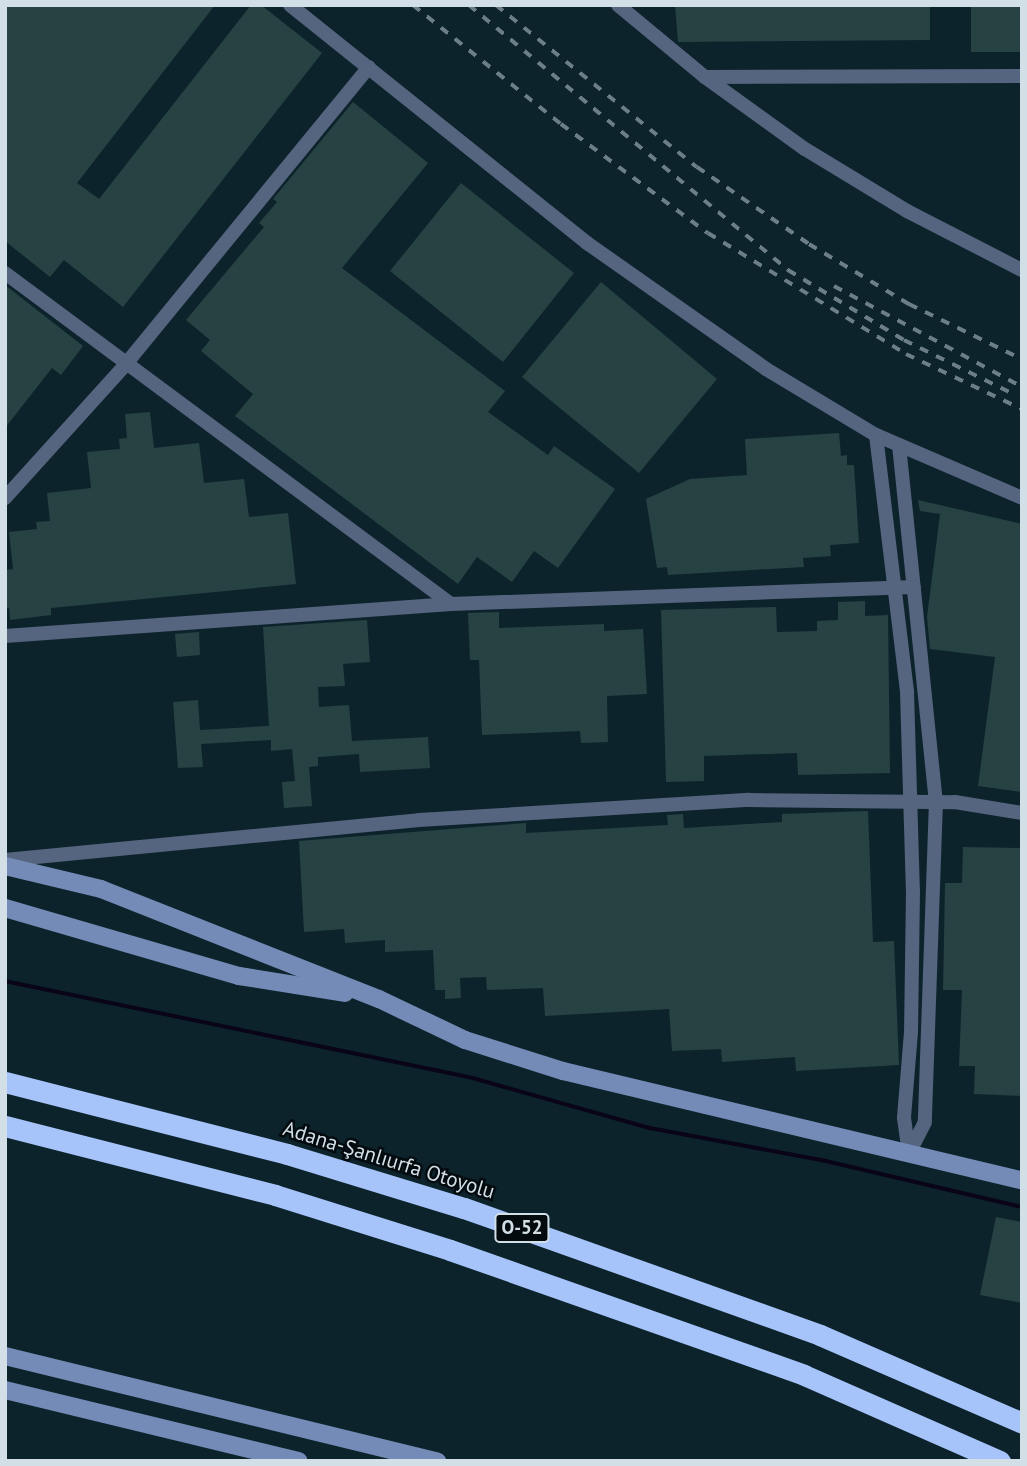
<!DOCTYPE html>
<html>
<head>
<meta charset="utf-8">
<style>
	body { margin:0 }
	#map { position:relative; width:1027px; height:1466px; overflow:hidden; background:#0d232c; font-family:"PT Sans",sans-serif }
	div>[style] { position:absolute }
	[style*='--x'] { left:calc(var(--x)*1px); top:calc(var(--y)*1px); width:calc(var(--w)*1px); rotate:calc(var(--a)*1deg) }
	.stream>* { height:3.5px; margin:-1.75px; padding:0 1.75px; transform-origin:1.75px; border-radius:1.75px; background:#0a0418 }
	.building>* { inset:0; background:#274242 }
	.street>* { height:14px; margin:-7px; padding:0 7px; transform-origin:7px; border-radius:7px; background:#55647f }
	.secondary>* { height:18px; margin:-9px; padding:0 9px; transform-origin:9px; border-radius:9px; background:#738bb6 }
	.highway>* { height:21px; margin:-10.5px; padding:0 10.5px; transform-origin:10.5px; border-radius:10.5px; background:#a6c4fa }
	.rail>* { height:3.5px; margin-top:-1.75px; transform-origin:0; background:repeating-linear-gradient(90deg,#6c7e86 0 9px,transparent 0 18px) }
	span { translate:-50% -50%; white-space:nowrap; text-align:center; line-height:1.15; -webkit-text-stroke:5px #040b0f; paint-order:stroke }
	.shield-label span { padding:2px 5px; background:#040b0f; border:2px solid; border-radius:5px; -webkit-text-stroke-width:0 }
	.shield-label { font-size:19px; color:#d2dfe6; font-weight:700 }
	.street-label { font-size:21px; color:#d2dfe6 }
	.frame { position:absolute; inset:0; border:7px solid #d2dfe6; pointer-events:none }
</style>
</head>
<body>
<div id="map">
	<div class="stream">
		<div style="--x:5;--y:981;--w:478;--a:11.7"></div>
		<div style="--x:473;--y:1078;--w:184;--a:15.8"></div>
		<div style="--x:650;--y:1128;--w:179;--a:10.6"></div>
		<div style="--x:826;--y:1161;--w:201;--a:13.2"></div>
	</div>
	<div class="building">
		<div style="clip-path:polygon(5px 5px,215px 5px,77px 183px,99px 199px,251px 5px,261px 5px,322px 53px,123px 307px,64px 260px,50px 277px,5px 241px)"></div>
		<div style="clip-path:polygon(675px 5px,930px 5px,930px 40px,678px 42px)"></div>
		<div style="clip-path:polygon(971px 5px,1022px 5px,1022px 52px,971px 52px)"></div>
		<div style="clip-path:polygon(353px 102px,428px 163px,342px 268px,505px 391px,488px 412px,548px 455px,554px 446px,615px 489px,558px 568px,534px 551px,512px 582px,477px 557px,458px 584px,235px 416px,253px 394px,201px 351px,210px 340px,186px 320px,264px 227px,259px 223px,277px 202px,273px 199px)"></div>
		<div style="clip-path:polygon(461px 183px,574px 273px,503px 362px,390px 271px)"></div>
		<div style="clip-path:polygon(601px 282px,717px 379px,639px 473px,522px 377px)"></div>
		<div style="clip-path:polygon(5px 285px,83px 346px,61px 375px,52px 368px,5px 428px)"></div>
		<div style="clip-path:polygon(150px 412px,154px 448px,199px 443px,204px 483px,244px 479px,249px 517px,288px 513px,296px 584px,51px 608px,51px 615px,10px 620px,9px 608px,5px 608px,5px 570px,13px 569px,9px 532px,37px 529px,36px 522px,50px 521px,47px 493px,91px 488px,87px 452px,120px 449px,119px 439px,127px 438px,125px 414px)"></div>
		<div style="clip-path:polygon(839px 433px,841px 456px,847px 455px,847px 465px,854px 465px,859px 543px,830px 545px,831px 556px,803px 558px,804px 567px,668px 575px,667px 567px,657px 568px,646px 499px,690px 479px,747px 475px,745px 439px)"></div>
		<div style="clip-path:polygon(918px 500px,1022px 524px,1022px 792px,978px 786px,995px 657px,930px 649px,927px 617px,940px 514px,920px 511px)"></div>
		<div style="clip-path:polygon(865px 601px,865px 616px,888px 615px,890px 773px,798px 775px,797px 753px,704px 756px,704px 781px,666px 782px,661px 610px,776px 607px,777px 632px,817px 631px,817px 621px,838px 620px,838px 602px)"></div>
		<div style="clip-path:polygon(499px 612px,499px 628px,604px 624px,604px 631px,643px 629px,647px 694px,607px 696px,608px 742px,581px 743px,580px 731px,482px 735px,479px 660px,470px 660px,468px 613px)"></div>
		<div style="clip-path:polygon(367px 620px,370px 662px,343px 664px,345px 686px,318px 687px,319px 707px,349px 705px,352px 741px,428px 737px,430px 768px,360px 772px,359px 754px,318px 757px,318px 766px,309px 767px,312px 806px,284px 808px,282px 782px,295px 781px,292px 749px,271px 751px,271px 740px,201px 744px,203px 767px,178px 768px,173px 702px,198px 700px,200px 730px,269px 726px,263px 627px)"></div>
		<div style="clip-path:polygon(199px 632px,200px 655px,177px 657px,175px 634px)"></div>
		<div style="clip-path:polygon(868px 811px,873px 942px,894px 941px,899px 1065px,796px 1071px,795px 1057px,722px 1062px,721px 1049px,672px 1051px,669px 1009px,545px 1016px,543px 988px,487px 990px,486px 977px,460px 978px,461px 998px,445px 999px,445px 990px,435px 990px,433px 950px,385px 952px,385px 940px,345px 943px,344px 929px,304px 932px,299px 841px,526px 823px,526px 833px,668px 825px,667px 815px,683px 814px,684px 828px,782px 822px,782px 814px)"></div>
		<div style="clip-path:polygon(963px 847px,1022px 848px,1022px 1096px,974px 1094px,975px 1066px,959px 1066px,962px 990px,943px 990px,945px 883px,962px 883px)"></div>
		<div style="clip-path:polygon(996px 1217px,1022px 1222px,1022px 1303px,980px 1295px)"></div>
	</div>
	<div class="street">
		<div style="--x:290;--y:5;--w:381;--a:38.7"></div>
		<div style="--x:587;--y:243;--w:219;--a:35.1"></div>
		<div style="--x:766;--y:369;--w:128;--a:31"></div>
		<div style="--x:876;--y:435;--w:159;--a:23.3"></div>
		<div style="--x:618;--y:5;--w:113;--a:39.6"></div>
		<div style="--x:705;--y:77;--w:123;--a:35.8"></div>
		<div style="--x:805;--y:149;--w:119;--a:31.3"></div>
		<div style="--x:907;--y:211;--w:129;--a:27.2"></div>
		<div style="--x:705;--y:77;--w:317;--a:-0.2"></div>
		<div style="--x:5;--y:273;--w:555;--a:36.58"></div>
		<div style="--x:876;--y:435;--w:259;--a:83.1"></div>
		<div style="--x:907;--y:692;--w:199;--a:88.3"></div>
		<div style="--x:913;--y:891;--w:141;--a:90.8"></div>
		<div style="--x:911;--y:1032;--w:86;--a:94.7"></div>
		<div style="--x:904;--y:1118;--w:36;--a:82"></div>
		<div style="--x:899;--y:445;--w:358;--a:84.1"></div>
		<div style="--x:936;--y:801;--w:321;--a:92"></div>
		<div style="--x:925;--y:1122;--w:36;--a:117"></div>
		<div style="--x:5;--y:498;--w:179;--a:-47.9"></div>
		<div style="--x:125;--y:365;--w:385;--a:-50.7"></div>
		<div style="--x:5;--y:636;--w:447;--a:-4.1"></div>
		<div style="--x:451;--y:604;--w:463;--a:-2.1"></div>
		<div style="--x:5;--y:860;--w:416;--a:-5.5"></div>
		<div style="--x:419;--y:820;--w:331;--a:-3.5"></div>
		<div style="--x:749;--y:800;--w:206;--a:0.6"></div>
		<div style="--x:955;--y:802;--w:68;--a:9.3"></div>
	</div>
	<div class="secondary">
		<div style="--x:5;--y:866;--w:99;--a:13.5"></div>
		<div style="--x:101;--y:889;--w:299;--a:21.6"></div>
		<div style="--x:379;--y:999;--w:95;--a:25.5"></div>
		<div style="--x:465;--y:1040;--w:103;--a:17.6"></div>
		<div style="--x:563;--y:1071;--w:472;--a:13.4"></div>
		<div style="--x:5;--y:908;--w:244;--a:16.2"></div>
		<div style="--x:239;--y:976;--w:107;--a:9.1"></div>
		<div style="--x:5;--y:1356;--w:445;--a:13.7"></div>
		<div style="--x:5;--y:1390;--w:302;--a:13.6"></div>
	</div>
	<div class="highway">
		<div style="--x:5;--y:1082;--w:291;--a:14.3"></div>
		<div style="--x:287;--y:1154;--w:185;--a:17"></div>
		<div style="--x:464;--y:1208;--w:378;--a:19.6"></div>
		<div style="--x:820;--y:1335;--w:220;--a:23.5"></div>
		<div style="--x:5;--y:1126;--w:279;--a:14.3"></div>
		<div style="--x:275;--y:1195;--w:183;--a:17.4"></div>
		<div style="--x:450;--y:1250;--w:375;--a:19.4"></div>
		<div style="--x:804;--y:1375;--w:214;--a:23.7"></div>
	</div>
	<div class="rail">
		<div style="--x:413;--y:5;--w:190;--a:38.8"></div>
		<div style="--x:561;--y:124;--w:183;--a:36.6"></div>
		<div style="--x:708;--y:233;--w:232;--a:31.4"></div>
		<div style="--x:906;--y:354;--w:128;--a:25.4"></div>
		<div style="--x:469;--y:5;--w:415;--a:39.7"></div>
		<div style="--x:788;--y:270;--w:135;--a:31.1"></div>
		<div style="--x:904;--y:340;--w:117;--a:26.3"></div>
		<div style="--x:496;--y:5;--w:258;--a:38.9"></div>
		<div style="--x:697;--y:167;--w:136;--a:34.5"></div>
		<div style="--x:809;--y:244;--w:117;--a:31"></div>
		<div style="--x:909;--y:304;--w:126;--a:26"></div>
		<div style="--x:834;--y:286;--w:213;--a:28.2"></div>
	</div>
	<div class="shield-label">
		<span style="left:522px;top:1228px">O-52</span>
	</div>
	<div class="street-label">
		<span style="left:389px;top:1160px;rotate:17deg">Adana-Şanlıurfa Otoyolu</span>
	</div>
	<div class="frame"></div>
</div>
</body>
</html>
